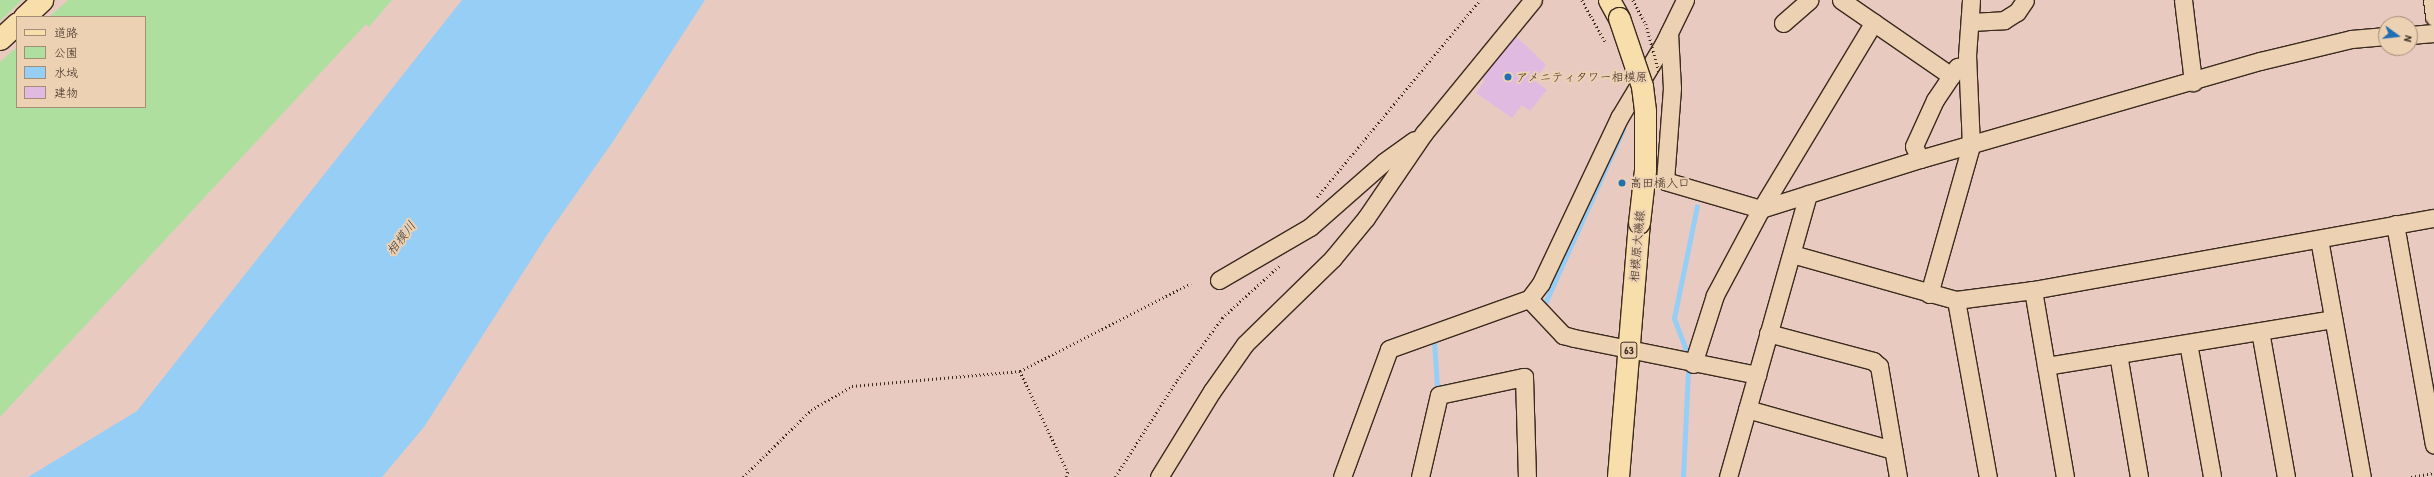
<!DOCTYPE html>
<html>
<head>
<meta charset="utf-8">
<style>
	body { margin:0 }
	#map { position:relative; width:2434px; height:477px; overflow:hidden; background:#e9cac1; font-family:"Patrick Hand","Klee One",sans-serif }
	div>[style] { position:absolute }
	[style*='--x'] { left:calc(var(--x)*1px); top:calc(var(--y)*1px); width:calc(var(--w)*1px); rotate:calc(var(--a)*1deg) }
	.green>* { inset:0; background:#afdf9e }
	.water>* { inset:0; background:#97cef6 }
	.stream>* { height:5px; margin:-2.5px; padding:0 2.5px; transform-origin:2.5px; border-radius:2.5px; background:#97cef6 }
	.building>* { inset:0; background:#e1bae2 }
	.path>* { height:2.5px; margin-top:-1.25px; transform-origin:0; background:repeating-linear-gradient(90deg,#3b2a1e 0 1px,transparent 0 4px) }
	.roads { filter:drop-shadow(1px 0 #3b2a1e) drop-shadow(-1px 0 #3b2a1e) drop-shadow(0 1px #3b2a1e) drop-shadow(0 -1px #3b2a1e) }
	.minor>* { height:17px; margin:-8.5px; padding:0 8.5px; transform-origin:8.5px; border-radius:8.5px; background:#ecd1b3 }
	.major>* { height:21px; margin:-10.5px; padding:0 10.5px; transform-origin:10.5px; border-radius:10.5px; background:#f8deab }
	.path-bridge>* { height:2.5px; margin-top:-1.25px; transform-origin:0; background:repeating-linear-gradient(90deg,#3b2a1e 0 1px,transparent 0 4px) }
	.bridges { filter:drop-shadow(1px 0 #3b2a1e) drop-shadow(-1px 0 #3b2a1e) drop-shadow(0 1px #3b2a1e) drop-shadow(0 -1px #3b2a1e) }
	.major-bridge>* { height:21px; margin:-10.5px; padding:0 10.5px; transform-origin:10.5px; border-radius:10.5px; background:#f8deab }
	.dots>* { width:11px; height:11px; translate:-50% -50%; box-sizing:border-box; border:2px solid #ecd1b3; border-radius:50% }
	span { translate:-50% -50%; white-space:nowrap; text-align:center; line-height:1.15; -webkit-text-stroke:4px #ecd1b3; paint-order:stroke }
	.shield-label span { padding:1px 3px; background:#ecd1b3; border:1px solid; border-radius:3px; -webkit-text-stroke-width:0 }
	.shield-label { font-size:11px; color:#3b2a1e; font-weight:700 }
	.poi-label { font-size:12px; color:#3b2a1e }
	.left { translate:0 -50%; text-align:left }
	.street-label { font-size:12px; color:#3b2a1e }
	.water-label { font-size:13px; color:#49433e; font-style:italic }
	.legend { position:absolute; left:16px; top:16px; width:130px; height:92px; box-sizing:border-box; background:#ecd1b3; border:1px solid #a58e77; margin:0; padding:5px 7px; list-style:none; font-size:12px; color:#3b2a1e }
	.legend li { display:flex; align-items:center; gap:8px; height:20px }
	.legend b { width:20px; border:1px solid #a58e77 }
	.north { position:absolute; left:2378px; top:16px; width:40px; height:40px; box-sizing:border-box; background:#ecd1b3; border:1px solid #a58e77; border-radius:50%; rotate:105deg; font-size:11px; font-weight:700; line-height:16px; text-align:center; color:#3b2a1e }
	.north::after { content:''; display:block; margin:auto; width:14px; height:18px; background:#1f6fb2; clip-path:polygon(50% 0,100% 100%,50% 72%,0 100%) }
</style>
</head>
<body>
<div id="map">
	<div class="green">
		<div style="clip-path:polygon(0 0,22px 0,0 21px)"></div>
		<div style="clip-path:polygon(68px 0,392px 0,369px 27px,366px 24px,0 417px,0 62px,17px 47px,17px 107px,145px 107px,145px 17px,49px 17px)"></div>
	</div>
	<div class="water">
		<div style="clip-path:polygon(462px 0,705px 0,612px 143px,547px 235px,424px 427px,382px 477px,28px 477px,137px 411px)"></div>
	</div>
	<div class="stream">
		<div style="--x:1537;--y:304;--w:9;--a:-18"></div>
		<div style="--x:1546;--y:301;--w:188;--a:-65.8"></div>
		<div style="--x:1437;--y:387;--w:46;--a:-93.7"></div>
		<div style="--x:1434;--y:341;--w:5;--a:-22"></div>
		<div style="--x:1683;--y:477;--w:105;--a:-87.3"></div>
		<div style="--x:1688;--y:372;--w:25;--a:-97"></div>
		<div style="--x:1685;--y:347;--w:31;--a:-111"></div>
		<div style="--x:1674;--y:318;--w:114;--a:-78.4"></div>
	</div>
	<div class="building">
		<div style="clip-path:polygon(1516px 36px,1546px 65px,1534px 80px,1547px 90px,1530px 111px,1522px 105px,1512px 118px,1476px 93px,1485px 80px,1482px 78px)"></div>
	</div>
	<div class="path">
		<div style="--x:1582;--y:0;--w:18;--a:61"></div>
		<div style="--x:1317;--y:197;--w:256;--a:-50.4"></div>
		<div style="--x:1020;--y:371;--w:112;--a:64.6"></div>
		<div style="--x:1068;--y:472;--w:5;--a:112"></div>
		<div style="--x:743;--y:477;--w:95;--a:-44.6"></div>
		<div style="--x:811;--y:410;--w:48;--a:-30.3"></div>
		<div style="--x:852;--y:386;--w:169;--a:-5.1"></div>
		<div style="--x:1020;--y:371;--w:192;--a:-27.2"></div>
		<div style="--x:1115;--y:477;--w:115;--a:-57.4"></div>
		<div style="--x:1177;--y:380;--w:77;--a:-54"></div>
		<div style="--x:1222;--y:318;--w:79;--a:-42.4"></div>
		<div style="--x:2411;--y:477;--w:23;--a:-10"></div>
	</div>
	<div class="roads">
		<div class="minor">
			<div style="--x:1841;--y:0;--w:134;--a:34.6"></div>
			<div style="--x:2183;--y:0;--w:83;--a:83"></div>
			<div style="--x:2432;--y:0;--w:17;--a:83"></div>
			<div style="--x:1970;--y:22;--w:34;--a:-3"></div>
			<div style="--x:2004;--y:20;--w:15;--a:-32"></div>
			<div style="--x:2017;--y:12;--w:14;--a:-56"></div>
			<div style="--x:1783;--y:23;--w:35;--a:-41"></div>
			<div style="--x:1669;--y:33;--w:55;--a:86.9"></div>
			<div style="--x:1672;--y:88;--w:93;--a:94.3"></div>
			<div style="--x:1665;--y:181;--w:100;--a:16.3"></div>
			<div style="--x:1761;--y:209;--w:167;--a:-17.5"></div>
			<div style="--x:1920;--y:159;--w:354;--a:-16.1"></div>
			<div style="--x:2260;--y:61;--w:94;--a:-13.6"></div>
			<div style="--x:2351;--y:39;--w:35;--a:-5"></div>
			<div style="--x:2410;--y:35;--w:24;--a:-5"></div>
			<div style="--x:1920;--y:159;--w:14;--a:-115"></div>
			<div style="--x:1914;--y:146;--w:51;--a:-65.5"></div>
			<div style="--x:1935;--y:100;--w:40;--a:-56"></div>
			<div style="--x:2395;--y:224;--w:224;--a:80"></div>
			<div style="--x:2319;--y:239;--w:242;--a:79.8"></div>
			<div style="--x:1792;--y:254;--w:170;--a:15.7"></div>
			<div style="--x:1956;--y:300;--w:78;--a:-7.4"></div>
			<div style="--x:2033;--y:290;--w:407;--a:-10.2"></div>
			<div style="--x:1219;--y:280;--w:105;--a:-30.2"></div>
			<div style="--x:1310;--y:227;--w:98;--a:-41.3"></div>
			<div style="--x:1384;--y:162;--w:37;--a:-36"></div>
			<div style="--x:2033;--y:290;--w:190;--a:80.3"></div>
			<div style="--x:1929;--y:294;--w:154;--a:-74.2"></div>
			<div style="--x:1971;--y:146;--w:90;--a:-92.5"></div>
			<div style="--x:1967;--y:56;--w:56;--a:-85.9"></div>
			<div style="--x:1529;--y:299;--w:50;--a:46.6"></div>
			<div style="--x:1563;--y:335;--w:11;--a:15"></div>
			<div style="--x:1574;--y:338;--w:187;--a:11.4"></div>
			<div style="--x:1956;--y:300;--w:180;--a:79.8"></div>
			<div style="--x:2260;--y:331;--w:148;--a:79.9"></div>
			<div style="--x:1768;--y:333;--w:109;--a:14.9"></div>
			<div style="--x:1873;--y:361;--w:8;--a:40"></div>
			<div style="--x:1879;--y:366;--w:113;--a:80.3"></div>
			<div style="--x:2188;--y:343;--w:136;--a:79.8"></div>
			<div style="--x:2118;--y:354;--w:125;--a:80.3"></div>
			<div style="--x:1693;--y:364;--w:72;--a:-72.3"></div>
			<div style="--x:1715;--y:295;--w:98;--a:-61.9"></div>
			<div style="--x:1761;--y:209;--w:218;--a:-58.9"></div>
			<div style="--x:2046;--y:366;--w:291;--a:-9.3"></div>
			<div style="--x:1747;--y:409;--w:152;--a:15.7"></div>
			<div style="--x:1159;--y:477;--w:101;--a:-58.4"></div>
			<div style="--x:1212;--y:391;--w:57;--a:-54.9"></div>
			<div style="--x:1245;--y:344;--w:123;--a:-44.3"></div>
			<div style="--x:1333;--y:258;--w:52;--a:-50.5"></div>
			<div style="--x:1366;--y:218;--w:103;--a:-55.7"></div>
			<div style="--x:1424;--y:133;--w:172;--a:-50.7"></div>
			<div style="--x:1342;--y:477;--w:136;--a:-69.8"></div>
			<div style="--x:1389;--y:349;--w:149;--a:-19.7"></div>
			<div style="--x:1529;--y:299;--w:20;--a:-53"></div>
			<div style="--x:1541;--y:283;--w:183;--a:-64.7"></div>
			<div style="--x:1619;--y:118;--w:87;--a:-59"></div>
			<div style="--x:1664;--y:43;--w:48;--a:-64"></div>
			<div style="--x:1420;--y:477;--w:84;--a:-77"></div>
			<div style="--x:1439;--y:395;--w:87;--a:-12"></div>
			<div style="--x:1524;--y:377;--w:100;--a:88.3"></div>
			<div style="--x:1728;--y:477;--w:294;--a:-74.2"></div>
		</div>
		<div class="major">
			<div style="--x:1609;--y:0;--w:21;--a:61"></div>
			<div style="--x:24;--y:17;--w:25;--a:-43"></div>
			<div style="--x:0;--y:39;--w:23;--a:-43"></div>
			<div style="--x:1618;--y:477;--w:255;--a:-85.3"></div>
		</div>
	</div>
	<div class="path-bridge">
		<div style="--x:1633;--y:0;--w:27;--a:62"></div>
		<div style="--x:1646;--y:24;--w:50;--a:74.8"></div>
		<div style="--x:1591;--y:16;--w:31;--a:61"></div>
	</div>
	<div class="bridges">
		<div class="major-bridge">
			<div style="--x:1619;--y:18;--w:72;--a:71.3"></div>
			<div style="--x:1642;--y:86;--w:25;--a:83"></div>
			<div style="--x:1645;--y:111;--w:59;--a:90"></div>
			<div style="--x:1645;--y:170;--w:53;--a:96.5"></div>
		</div>
	</div>
	<div class="dots">
		<div style="left:1508px;top:77px;background:#1f6fb2"></div>
		<div style="left:1622px;top:183px;background:#1f6fb2"></div>
	</div>
	<div class="shield-label">
		<span style="left:1629px;top:350px">63</span>
	</div>
	<div class="poi-label">
		<span class="left" style="left:1516px;top:77px">アメニティタワー相模原</span>
		<span class="left" style="left:1630px;top:183px">高田橋入口</span>
	</div>
	<div class="street-label">
		<span style="left:1637px;top:246px;rotate:-85deg">相模原大磯線</span>
	</div>
	<div class="water-label">
		<span style="left:401px;top:238px;rotate:-52deg">相模川</span>
	</div>
	<ul class="legend">
	<li><b style="height:5px;background:#f8deab"></b>道路</li>
	<li><b style="height:11px;background:#afdf9e"></b>公園</li>
	<li><b style="height:11px;background:#97cef6"></b>水域</li>
	<li><b style="height:11px;background:#e1bae2"></b>建物</li>
	</ul>
	<div class="north">N</div>
</div>
</body>
</html>
